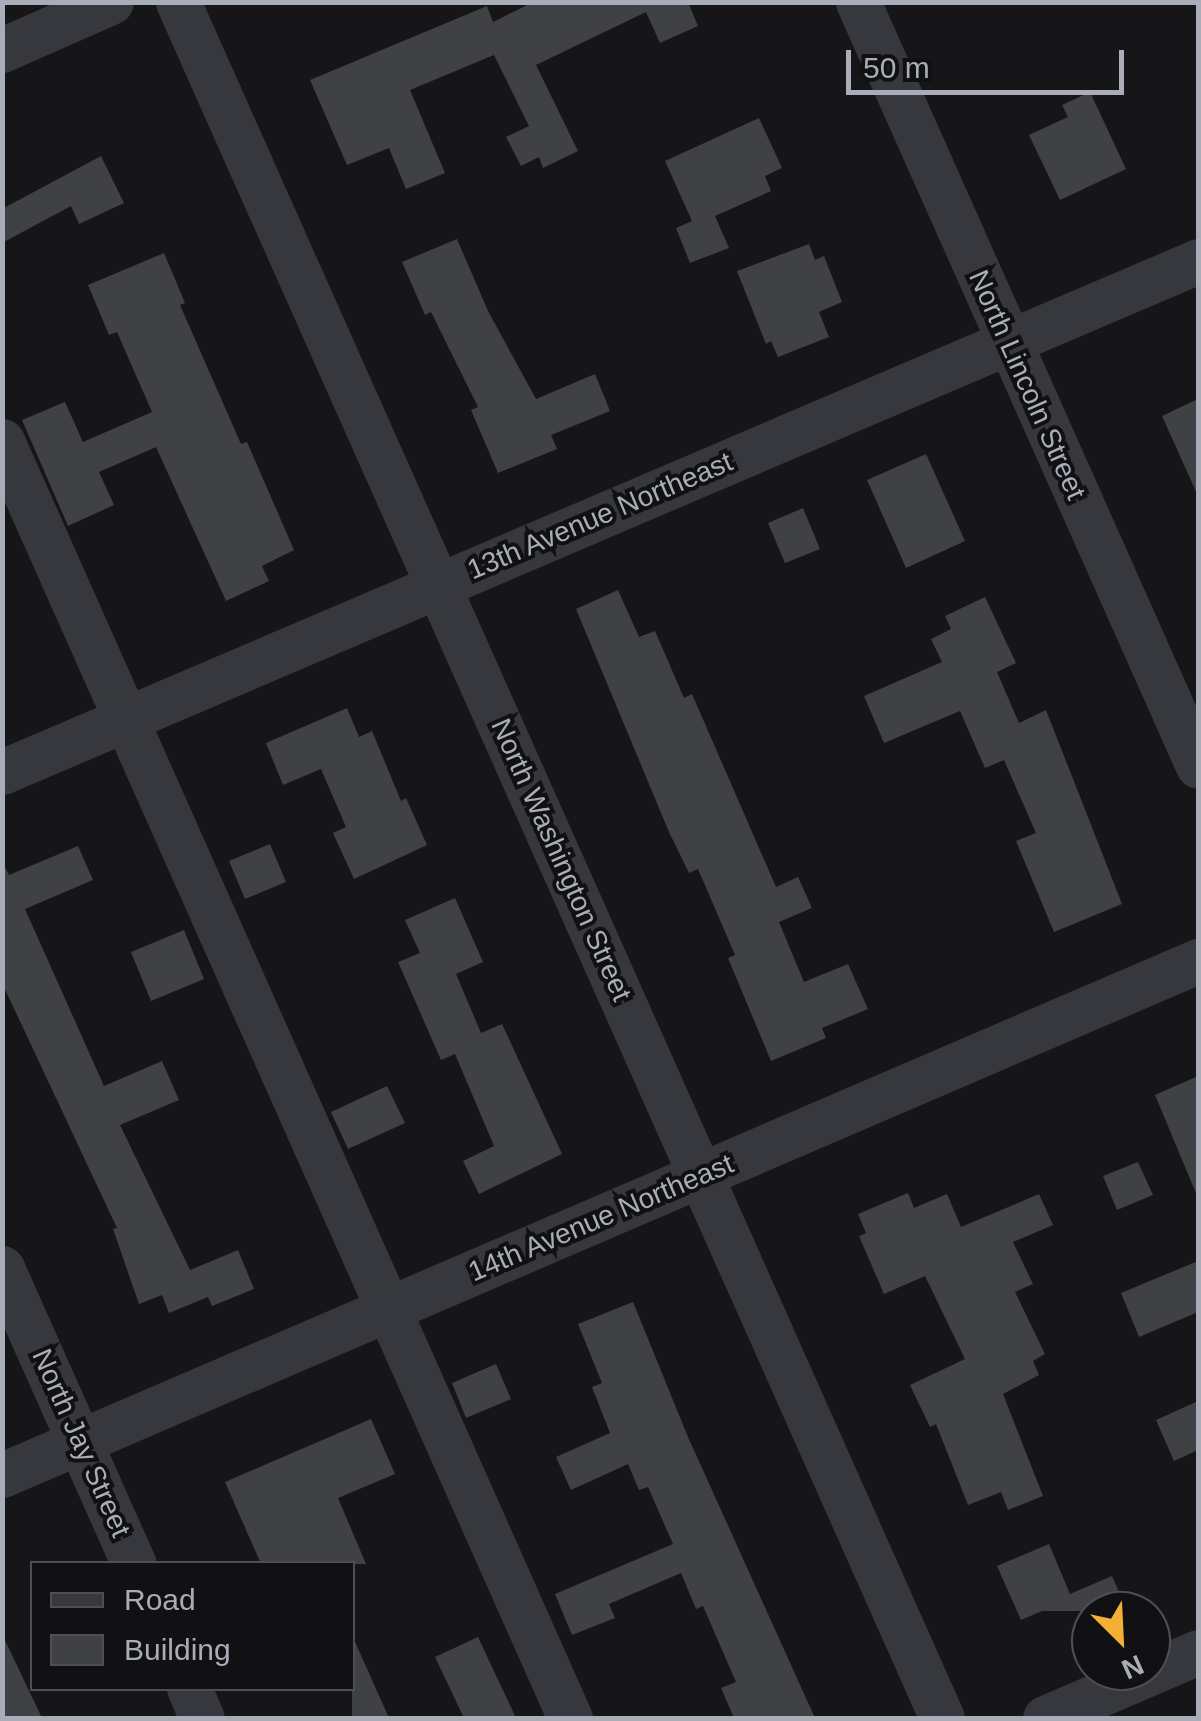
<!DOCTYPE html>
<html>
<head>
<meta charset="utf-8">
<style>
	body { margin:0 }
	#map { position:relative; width:1201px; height:1721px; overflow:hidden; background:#161618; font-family:Arial,sans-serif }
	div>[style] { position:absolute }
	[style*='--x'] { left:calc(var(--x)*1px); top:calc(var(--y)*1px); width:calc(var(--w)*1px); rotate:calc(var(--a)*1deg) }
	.building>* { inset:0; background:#404145 }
	.minor>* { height:45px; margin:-22.5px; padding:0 22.5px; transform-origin:22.5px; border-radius:22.5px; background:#37383d }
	span { translate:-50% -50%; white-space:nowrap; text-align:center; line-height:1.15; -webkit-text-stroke:8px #111113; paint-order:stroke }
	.street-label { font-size:28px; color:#a8adb8 }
	.frame { position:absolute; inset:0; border:5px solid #a8adb8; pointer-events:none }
	.legend { position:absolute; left:30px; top:1561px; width:325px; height:130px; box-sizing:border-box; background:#111113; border:2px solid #4d4f55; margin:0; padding:12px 18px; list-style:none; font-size:30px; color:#a8adb8 }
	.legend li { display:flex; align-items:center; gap:20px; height:50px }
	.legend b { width:50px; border:2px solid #4d4f55 }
	.north { position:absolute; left:1071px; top:1591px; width:100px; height:100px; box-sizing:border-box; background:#111113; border:2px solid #4d4f55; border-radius:50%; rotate:156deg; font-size:28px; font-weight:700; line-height:40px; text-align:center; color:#a8adb8 }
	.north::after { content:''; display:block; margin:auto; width:35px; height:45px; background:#f2b134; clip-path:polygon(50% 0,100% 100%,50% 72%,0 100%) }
	.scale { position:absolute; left:846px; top:50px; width:278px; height:45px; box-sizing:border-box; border:5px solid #a8adb8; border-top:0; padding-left:12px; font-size:30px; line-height:35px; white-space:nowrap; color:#a8adb8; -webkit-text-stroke:8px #111113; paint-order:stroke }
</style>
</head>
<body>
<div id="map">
	<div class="building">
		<div style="clip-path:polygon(533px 2px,688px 2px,698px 26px,660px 43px,646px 12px,536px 65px,578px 151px,543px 168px,539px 157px,521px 166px,506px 137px,529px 126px,494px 55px,410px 90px,445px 173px,406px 189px,389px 148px,347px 165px,310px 80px,487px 6px,493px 22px)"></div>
		<div style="clip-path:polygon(1090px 92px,1126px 169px,1060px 200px,1029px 135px,1068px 117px,1062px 105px)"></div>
		<div style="clip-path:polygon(759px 118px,782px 168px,765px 176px,771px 191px,715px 216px,729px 248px,690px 263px,676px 228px,692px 221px,665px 161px)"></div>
		<div style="clip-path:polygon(101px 156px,124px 203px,79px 224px,71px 206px,2px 243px,2px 209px)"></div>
		<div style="clip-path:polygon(457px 239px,488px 311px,536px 399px,595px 374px,610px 411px,551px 435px,557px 449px,498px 473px,471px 410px,478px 407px,431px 312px,425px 315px,402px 262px)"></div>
		<div style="clip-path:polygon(809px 244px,815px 260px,824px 256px,842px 302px,819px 312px,829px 337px,778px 357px,771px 341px,766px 344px,737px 271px)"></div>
		<div style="clip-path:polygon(164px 253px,185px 303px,180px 305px,241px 444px,247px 442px,294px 550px,262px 566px,269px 581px,226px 601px,156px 447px,99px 472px,114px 505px,68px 526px,22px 420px,65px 402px,83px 442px,152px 412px,117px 332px,109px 335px,88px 285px)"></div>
		<div style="clip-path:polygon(1198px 399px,1198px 496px,1162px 416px)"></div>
		<div style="clip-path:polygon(926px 454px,965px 541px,906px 568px,867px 480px)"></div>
		<div style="clip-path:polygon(803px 508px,820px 549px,785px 563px,768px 523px)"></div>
		<div style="clip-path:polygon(618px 590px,639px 637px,655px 631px,684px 698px,692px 694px,776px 887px,798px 877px,812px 908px,779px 922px,804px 982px,848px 964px,868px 1009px,822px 1028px,826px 1038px,771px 1061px,728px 958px,735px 955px,698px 869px,689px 873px,669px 832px,576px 609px)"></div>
		<div style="clip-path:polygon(985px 597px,1016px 663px,997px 672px,1019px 723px,1046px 710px,1122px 904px,1054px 932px,1016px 841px,1036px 833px,1004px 760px,985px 768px,960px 711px,884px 743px,864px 696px,942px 662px,931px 639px,951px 629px,945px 616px)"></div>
		<div style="clip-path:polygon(347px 708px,359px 737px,372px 731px,401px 801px,406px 798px,427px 845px,354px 879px,333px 833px,346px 827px,321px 769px,283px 785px,266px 743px)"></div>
		<div style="clip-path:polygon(270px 844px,286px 882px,245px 899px,229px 861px)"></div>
		<div style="clip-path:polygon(78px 846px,93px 880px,25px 909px,104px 1086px,162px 1061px,179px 1100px,120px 1125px,190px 1270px,238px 1250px,254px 1289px,212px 1306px,208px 1297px,169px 1313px,162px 1295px,139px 1304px,113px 1229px,117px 1228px,2px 983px,2px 861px,9px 875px)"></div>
		<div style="clip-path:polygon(455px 898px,483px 962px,456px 974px,481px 1033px,502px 1024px,562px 1154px,479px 1194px,463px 1161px,494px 1146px,455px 1054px,441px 1060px,398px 962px,420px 953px,405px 920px)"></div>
		<div style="clip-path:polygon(184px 930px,204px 979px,151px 1001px,131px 952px)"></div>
		<div style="clip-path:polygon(1198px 1076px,1198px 1198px,1155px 1095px)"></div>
		<div style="clip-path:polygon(387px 1086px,405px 1123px,348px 1149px,331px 1112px)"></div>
		<div style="clip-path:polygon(1138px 1162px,1153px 1195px,1117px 1210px,1103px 1176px)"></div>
		<div style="clip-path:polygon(908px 1193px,914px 1208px,947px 1194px,961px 1227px,1039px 1194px,1053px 1225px,1013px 1242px,1033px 1284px,1015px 1292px,1045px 1354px,1033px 1361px,1039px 1375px,1003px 1394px,1043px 1496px,1008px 1510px,1001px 1492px,968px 1505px,936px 1424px,930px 1427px,910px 1385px,965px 1359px,925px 1276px,884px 1294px,859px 1236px,866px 1233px,858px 1214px)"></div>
		<div style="clip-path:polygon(1198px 1261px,1198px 1312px,1139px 1337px,1121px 1293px)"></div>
		<div style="clip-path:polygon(633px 1302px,688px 1437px,815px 1718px,734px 1718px,721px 1688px,736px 1682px,703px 1606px,696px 1609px,681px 1573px,609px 1604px,615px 1618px,572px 1635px,555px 1594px,673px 1544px,648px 1487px,639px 1490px,628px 1464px,571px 1490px,556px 1457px,610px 1433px,592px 1387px,602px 1383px,578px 1324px)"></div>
		<div style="clip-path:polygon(496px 1364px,511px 1399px,466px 1418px,452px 1383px)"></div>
		<div style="clip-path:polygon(1198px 1401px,1198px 1450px,1174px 1461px,1156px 1420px)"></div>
		<div style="clip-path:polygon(371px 1419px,395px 1474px,338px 1498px,366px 1564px,261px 1564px,225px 1482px)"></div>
		<div style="clip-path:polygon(1049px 1544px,1070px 1594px,1112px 1576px,1127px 1611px,1042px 1611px,1021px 1620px,997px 1566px)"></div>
		<div style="clip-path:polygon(2px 1634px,42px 1718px,2px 1718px)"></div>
		<div style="clip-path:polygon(352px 1635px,389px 1718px,352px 1718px)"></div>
		<div style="clip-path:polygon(478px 1637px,516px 1718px,464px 1718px,435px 1657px)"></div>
	</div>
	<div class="minor">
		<div style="--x:178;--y:2;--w:1878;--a:66"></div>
		<div style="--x:858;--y:2;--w:836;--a:66.01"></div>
		<div style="--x:2;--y:50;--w:119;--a:-23.8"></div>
		<div style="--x:2;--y:441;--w:1398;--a:66.02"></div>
		<div style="--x:2;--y:772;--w:1301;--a:-23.13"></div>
		<div style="--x:2;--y:1268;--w:324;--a:66"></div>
		<div style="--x:2;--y:1475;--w:1302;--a:-23.26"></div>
		<div style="--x:189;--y:1688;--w:33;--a:67"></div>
		<div style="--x:1045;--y:1718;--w:167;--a:-23.3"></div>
	</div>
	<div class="street-label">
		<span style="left:1027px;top:385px;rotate:66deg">North Lincoln Street</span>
		<span style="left:600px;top:516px;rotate:-23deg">13th Avenue Northeast</span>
		<span style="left:561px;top:860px;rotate:66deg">North Washington Street</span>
		<span style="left:601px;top:1218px;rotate:-23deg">14th Avenue Northeast</span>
		<span style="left:81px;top:1443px;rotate:66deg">North Jay Street</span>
	</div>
	<div class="frame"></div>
	<ul class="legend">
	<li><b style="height:12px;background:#37383d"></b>Road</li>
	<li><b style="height:28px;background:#404145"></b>Building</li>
	</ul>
	<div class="north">N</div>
	<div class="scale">50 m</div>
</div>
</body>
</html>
